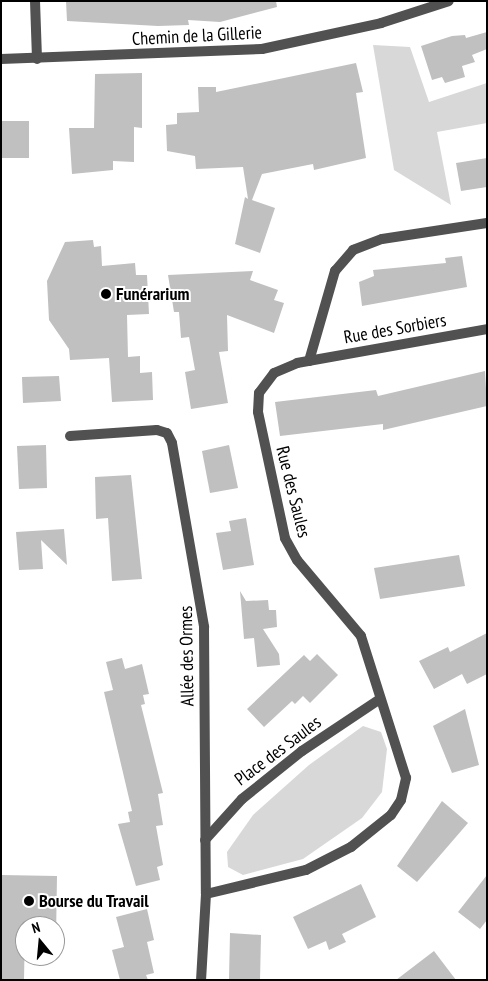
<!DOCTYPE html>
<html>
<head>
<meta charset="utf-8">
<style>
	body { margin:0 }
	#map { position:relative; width:488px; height:981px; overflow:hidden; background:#fff; font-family:"PT Sans Narrow",sans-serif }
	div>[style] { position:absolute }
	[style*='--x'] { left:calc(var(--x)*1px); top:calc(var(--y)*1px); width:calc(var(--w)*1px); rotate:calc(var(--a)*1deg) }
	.green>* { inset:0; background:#d8d8d8 }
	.building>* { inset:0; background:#c0c0c0 }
	.street>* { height:10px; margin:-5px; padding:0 5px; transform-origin:5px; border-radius:5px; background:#515151 }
	.dots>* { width:14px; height:14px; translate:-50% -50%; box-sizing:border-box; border:2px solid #fff; border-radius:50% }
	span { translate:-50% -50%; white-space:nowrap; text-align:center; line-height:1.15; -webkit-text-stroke:4px #fff; paint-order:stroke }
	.street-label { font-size:18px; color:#000 }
	.poi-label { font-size:18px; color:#000; font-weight:700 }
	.left { translate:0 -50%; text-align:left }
	.frame { position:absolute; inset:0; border:2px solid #000; pointer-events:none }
	.north { position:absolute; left:15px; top:916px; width:50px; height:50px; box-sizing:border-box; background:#fff; border:1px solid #999; border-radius:50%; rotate:343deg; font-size:14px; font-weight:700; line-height:20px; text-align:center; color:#000 }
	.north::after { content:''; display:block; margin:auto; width:18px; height:22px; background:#000; clip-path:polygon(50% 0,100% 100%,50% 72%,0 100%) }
</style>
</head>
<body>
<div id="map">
	<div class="green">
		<div style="clip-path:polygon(373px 45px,410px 47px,429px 102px,487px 83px,487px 123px,437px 132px,451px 205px,394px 170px)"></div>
		<div style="clip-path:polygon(363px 726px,381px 732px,387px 749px,382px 792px,362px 818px,303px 859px,243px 875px,228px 867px,227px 852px,253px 815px,309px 765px)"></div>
	</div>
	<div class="building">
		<div style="clip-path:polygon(66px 1px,276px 1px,277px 7px,220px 22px,188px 20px,189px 25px,158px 26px,67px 21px)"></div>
		<div style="clip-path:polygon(487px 32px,487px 49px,472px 55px,475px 62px,462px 66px,465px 77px,445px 83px,442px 77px,432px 80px,421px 46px,452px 36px,465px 35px,466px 38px)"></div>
		<div style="clip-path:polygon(356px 63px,363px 92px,356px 93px,366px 158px,314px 170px,313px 164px,262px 174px,252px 200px,275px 208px,260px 253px,235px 244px,245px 197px,248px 199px,243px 167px,196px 169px,195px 156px,167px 151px,166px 125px,177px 124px,177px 113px,199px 112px,198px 87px,216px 87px,216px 92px)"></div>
		<div style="clip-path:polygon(142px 73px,142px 128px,134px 127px,134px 162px,113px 161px,113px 170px,72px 174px,69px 128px,94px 128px,95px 74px)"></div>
		<div style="clip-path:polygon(1px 121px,29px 121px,29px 158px,1px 158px)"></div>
		<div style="clip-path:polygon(487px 158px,487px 187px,461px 191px,456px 163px)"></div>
		<div style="clip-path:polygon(93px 240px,94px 247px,101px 246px,102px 266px,135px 263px,136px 275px,147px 275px,149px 314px,127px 315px,128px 357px,140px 356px,140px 373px,152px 372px,153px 400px,112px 402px,109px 358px,70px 360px,69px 349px,49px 320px,47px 281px,65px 242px)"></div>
		<div style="clip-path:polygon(462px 256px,467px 287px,362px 306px,359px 282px,374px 276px,373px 270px,446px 263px,445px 258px)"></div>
		<div style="clip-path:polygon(253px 271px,250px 280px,278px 290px,274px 300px,284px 303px,274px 333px,227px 315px,228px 351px,219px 352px,228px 403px,191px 409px,185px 372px,195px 370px,189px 337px,181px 338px,179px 312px,174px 312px,168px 275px)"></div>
		<div style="clip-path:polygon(485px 371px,487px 406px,383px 430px,383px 424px,280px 436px,275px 402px,376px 390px,378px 396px)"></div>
		<div style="clip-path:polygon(59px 376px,61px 401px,23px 403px,22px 377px)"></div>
		<div style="clip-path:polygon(46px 445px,47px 488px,19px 489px,17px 446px)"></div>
		<div style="clip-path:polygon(229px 445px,238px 488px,210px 493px,202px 451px)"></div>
		<div style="clip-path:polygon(131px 475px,142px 579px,112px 581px,108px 518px,96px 519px,95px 477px)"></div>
		<div style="clip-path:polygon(246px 518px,254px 565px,223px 570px,216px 533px,231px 531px,229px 521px)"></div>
		<div style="clip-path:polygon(64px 529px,67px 565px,41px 540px,43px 569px,19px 570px,16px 532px)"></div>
		<div style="clip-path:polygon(459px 555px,465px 586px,380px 599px,374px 568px)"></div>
		<div style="clip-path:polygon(240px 591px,246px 601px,268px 600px,269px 610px,276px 610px,277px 627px,263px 629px,279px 654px,280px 665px,257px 667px,254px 638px,244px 639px)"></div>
		<div style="clip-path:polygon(487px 633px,487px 674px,467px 684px,462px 674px,434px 689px,419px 661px,448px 647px,450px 652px)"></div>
		<div style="clip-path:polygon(317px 654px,338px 675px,310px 703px,303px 696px,295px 704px,292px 701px,264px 727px,247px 709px,304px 655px,310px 661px)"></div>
		<div style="clip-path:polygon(122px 658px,125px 669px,142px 664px,149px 694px,143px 695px,145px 704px,141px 705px,163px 793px,158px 794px,163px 825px,156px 826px,163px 865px,157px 867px,160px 880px,136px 886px,118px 824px,130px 822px,128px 812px,132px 811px,104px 692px,113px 690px,106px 662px)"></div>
		<div style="clip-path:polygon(465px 709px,479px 765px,452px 773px,433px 726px)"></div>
		<div style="clip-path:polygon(442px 801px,468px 823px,417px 882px,397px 866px)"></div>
		<div style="clip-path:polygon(1px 875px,57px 876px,56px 939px,55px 926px,25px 926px,24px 980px,1px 980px)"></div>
		<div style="clip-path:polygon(487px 875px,487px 920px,480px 929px,458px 912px)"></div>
		<div style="clip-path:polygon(361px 884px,376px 917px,342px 934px,346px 942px,329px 950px,326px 941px,308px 949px,293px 917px)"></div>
		<div style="clip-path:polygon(147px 909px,154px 940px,147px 942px,154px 973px,146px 975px,148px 980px,120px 980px,112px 950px,124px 947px,116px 917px)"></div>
		<div style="clip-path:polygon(230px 933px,261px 935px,260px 980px,229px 980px)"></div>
		<div style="clip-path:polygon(434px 951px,456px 980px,396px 980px)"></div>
	</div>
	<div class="street">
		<div style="--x:35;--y:1;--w:58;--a:88"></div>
		<div style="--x:1;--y:59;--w:261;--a:-2.2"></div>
		<div style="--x:262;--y:49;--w:122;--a:-12.3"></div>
		<div style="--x:381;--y:23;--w:71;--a:-17.9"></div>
		<div style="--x:309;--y:361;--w:94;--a:-73.9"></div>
		<div style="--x:335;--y:271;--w:28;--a:-49"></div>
		<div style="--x:353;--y:250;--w:31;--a:-21"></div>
		<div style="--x:382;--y:239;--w:106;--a:-8.7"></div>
		<div style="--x:70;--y:436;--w:87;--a:-3.9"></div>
		<div style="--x:157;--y:430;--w:10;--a:17"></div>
		<div style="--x:167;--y:433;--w:11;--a:63"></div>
		<div style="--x:172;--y:443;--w:187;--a:80.1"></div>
		<div style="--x:204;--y:627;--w:267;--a:89.6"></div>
		<div style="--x:206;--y:894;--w:86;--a:93.3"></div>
		<div style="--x:205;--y:840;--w:55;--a:-47.9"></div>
		<div style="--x:242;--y:799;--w:77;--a:-38.7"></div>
		<div style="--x:302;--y:751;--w:94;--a:-33.7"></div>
		<div style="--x:206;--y:894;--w:103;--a:-13.5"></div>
		<div style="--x:306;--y:870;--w:51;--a:-27.1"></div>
		<div style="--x:351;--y:847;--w:51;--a:-38.7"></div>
		<div style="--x:391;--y:815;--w:18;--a:-56"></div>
		<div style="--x:401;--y:800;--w:23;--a:-77"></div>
		<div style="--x:406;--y:778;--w:149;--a:-107.6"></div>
		<div style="--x:361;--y:636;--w:99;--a:-130.1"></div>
		<div style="--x:297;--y:560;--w:25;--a:-119"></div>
		<div style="--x:285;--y:538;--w:129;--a:-102.1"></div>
		<div style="--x:258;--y:412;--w:19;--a:-87"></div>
		<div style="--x:259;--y:393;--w:25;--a:-53"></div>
		<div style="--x:274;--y:373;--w:25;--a:-23"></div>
		<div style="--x:297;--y:363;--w:193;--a:-10.1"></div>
	</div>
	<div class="dots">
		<div style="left:106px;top:294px;background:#000"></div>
		<div style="left:29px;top:901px;background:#000"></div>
	</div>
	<div class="street-label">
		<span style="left:197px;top:36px;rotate:-3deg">Chemin de la Gillerie</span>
		<span style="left:395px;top:329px;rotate:-10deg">Rue des Sorbiers</span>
		<span style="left:293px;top:492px;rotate:76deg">Rue des Saules</span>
		<span style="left:187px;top:656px;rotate:-91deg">Allée des Ormes</span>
		<span style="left:278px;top:751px;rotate:-37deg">Place des Saules</span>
	</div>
	<div class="poi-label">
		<span class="left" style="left:116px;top:294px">Funérarium</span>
		<span class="left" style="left:39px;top:901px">Bourse du Travail</span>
	</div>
	<div class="frame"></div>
	<div class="north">N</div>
</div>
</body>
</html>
